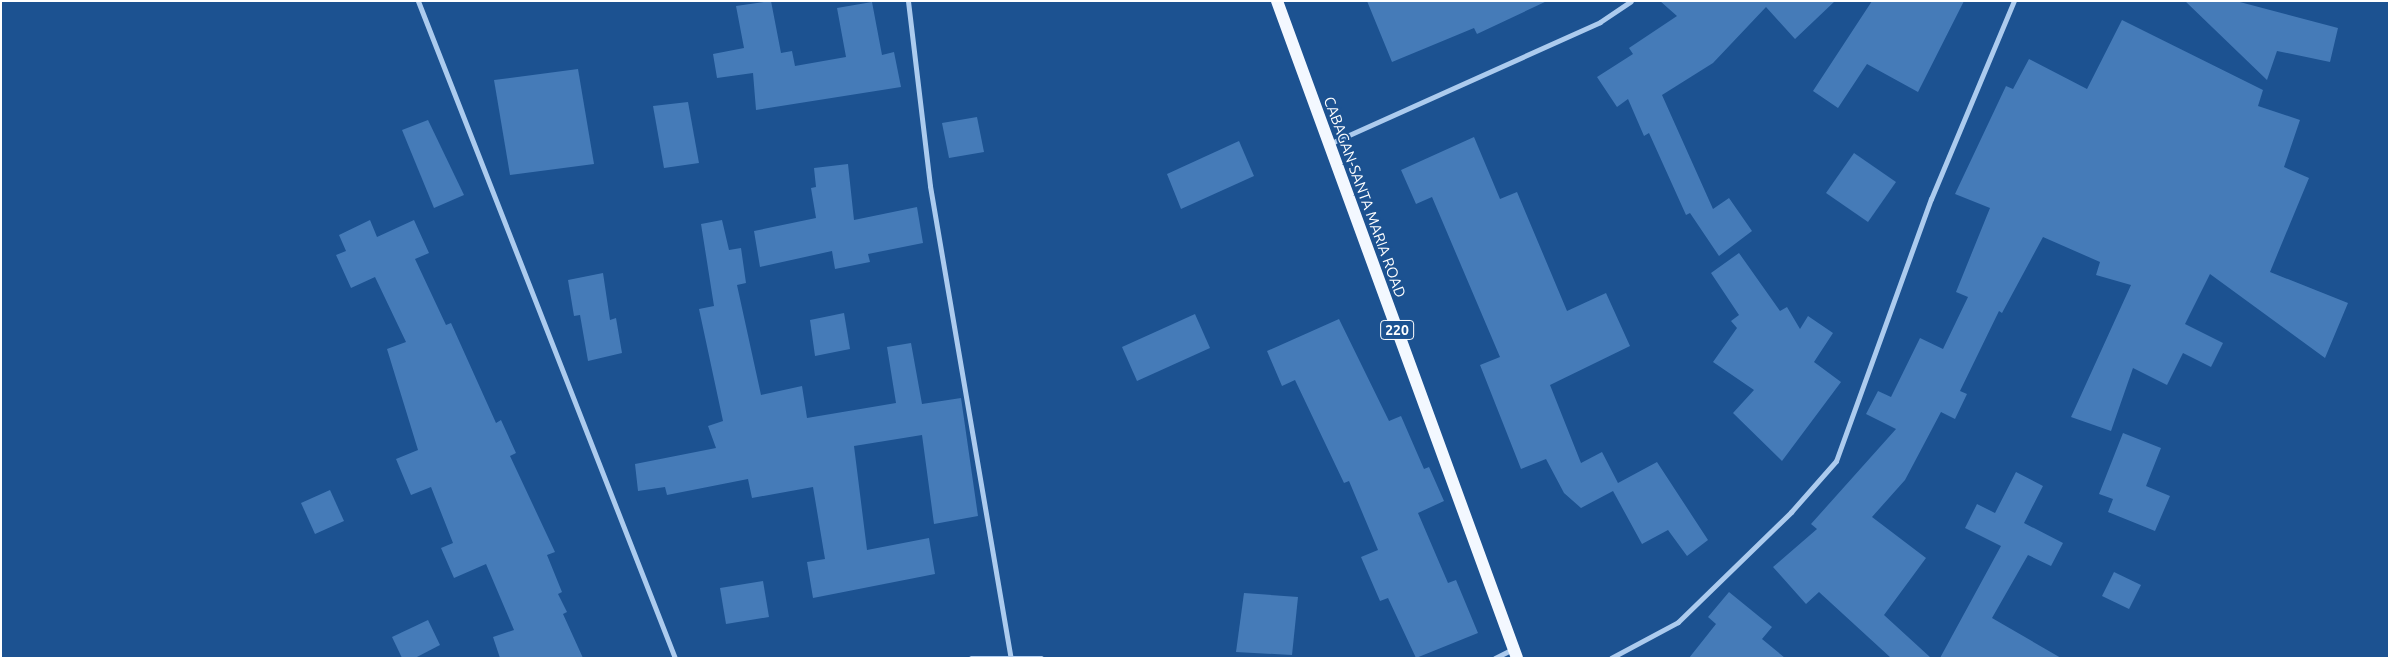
<!DOCTYPE html>
<html>
<head>
<meta charset="utf-8">
<style>
	body { margin:0 }
	#map { position:relative; width:2390px; height:659px; overflow:hidden; background:#1c5291; font-family:Ubuntu,sans-serif }
	div>[style] { position:absolute }
	[style*='--x'] { left:calc(var(--x)*1px); top:calc(var(--y)*1px); width:calc(var(--w)*1px); rotate:calc(var(--a)*1deg) }
	.building>* { inset:0; background:#457bb8 }
	.minor>* { height:5px; margin:-2.5px; padding:0 2.5px; transform-origin:2.5px; border-radius:2.5px; background:#accbee }
	.primary>* { height:12px; margin:-6px; padding:0 6px; transform-origin:6px; border-radius:6px; background:#f3f8ff }
	span { translate:-50% -50%; white-space:nowrap; text-align:center; line-height:1.15; -webkit-text-stroke:4px #1c5291; paint-order:stroke }
	.shield-label span { padding:1px 4px; background:#1c5291; border:1px solid; border-radius:4px; -webkit-text-stroke-width:0 }
	.shield-label { font-size:14px; color:#fff; font-weight:700 }
	.street-label { font-size:15px; color:#fff }
	.frame { position:absolute; inset:0; border:2px solid #fff; pointer-events:none }
</style>
</head>
<body>
<div id="map">
	<div class="building">
		<div style="clip-path:polygon(771px 1px,781px 53px,792px 51px,795px 66px,846px 57px,837px 8px,872px 2px,882px 55px,894px 52px,901px 87px,756px 110px,753px 73px,717px 78px,713px 54px,744px 48px,736px 6px)"></div>
		<div style="clip-path:polygon(1367px 1px,1547px 1px,1477px 34px,1474px 28px,1392px 62px)"></div>
		<div style="clip-path:polygon(1660px 1px,1835px 1px,1795px 39px,1766px 7px,1713px 63px,1662px 95px,1713px 209px,1729px 198px,1752px 231px,1719px 256px,1690px 213px,1686px 215px,1649px 133px,1644px 136px,1628px 99px,1617px 107px,1597px 77px,1633px 54px,1629px 48px,1677px 16px)"></div>
		<div style="clip-path:polygon(1872px 1px,1964px 1px,1918px 92px,1867px 64px,1838px 108px,1813px 91px)"></div>
		<div style="clip-path:polygon(2185px 1px,2236px 1px,2338px 28px,2330px 62px,2277px 51px,2267px 80px)"></div>
		<div style="clip-path:polygon(2122px 20px,2263px 90px,2258px 106px,2300px 120px,2284px 167px,2309px 178px,2270px 272px,2348px 303px,2325px 358px,2210px 274px,2185px 324px,2223px 343px,2211px 367px,2183px 353px,2167px 385px,2133px 368px,2111px 431px,2071px 417px,2131px 285px,2096px 275px,2100px 262px,2043px 237px,2002px 313px,1999px 311px,1960px 391px,1967px 394px,1955px 419px,1941px 412px,1905px 480px,1872px 517px,1926px 558px,1884px 615px,1931px 658px,1891px 658px,1819px 592px,1806px 604px,1773px 567px,1817px 529px,1811px 524px,1896px 429px,1866px 414px,1878px 391px,1891px 397px,1920px 338px,1943px 349px,1968px 297px,1956px 292px,1990px 208px,1955px 194px,2006px 86px,2013px 89px,2029px 59px,2087px 89px)"></div>
		<div style="clip-path:polygon(578px 69px,594px 164px,510px 175px,494px 80px)"></div>
		<div style="clip-path:polygon(688px 102px,699px 163px,664px 168px,653px 106px)"></div>
		<div style="clip-path:polygon(977px 117px,984px 152px,949px 158px,942px 123px)"></div>
		<div style="clip-path:polygon(428px 120px,464px 195px,434px 208px,402px 130px)"></div>
		<div style="clip-path:polygon(1474px 137px,1500px 199px,1517px 192px,1567px 311px,1606px 293px,1630px 346px,1550px 385px,1581px 463px,1602px 452px,1618px 483px,1657px 462px,1708px 540px,1687px 556px,1668px 530px,1642px 544px,1613px 491px,1581px 508px,1564px 493px,1546px 459px,1521px 469px,1480px 365px,1500px 357px,1432px 197px,1416px 204px,1401px 170px)"></div>
		<div style="clip-path:polygon(1239px 141px,1254px 176px,1181px 209px,1167px 174px)"></div>
		<div style="clip-path:polygon(1854px 153px,1896px 182px,1868px 222px,1826px 193px)"></div>
		<div style="clip-path:polygon(848px 164px,854px 220px,917px 207px,923px 243px,868px 254px,870px 262px,835px 269px,832px 251px,760px 267px,754px 231px,816px 218px,811px 188px,816px 187px,814px 168px)"></div>
		<div style="clip-path:polygon(370px 220px,377px 237px,414px 220px,429px 253px,415px 259px,446px 325px,451px 323px,496px 423px,501px 420px,516px 453px,510px 456px,555px 552px,547px 555px,562px 592px,558px 594px,567px 612px,563px 614px,583px 658px,500px 658px,493px 637px,514px 630px,486px 564px,454px 578px,441px 548px,453px 543px,431px 487px,411px 495px,396px 459px,418px 450px,387px 349px,406px 342px,375px 277px,351px 288px,336px 255px,346px 251px,339px 235px)"></div>
		<div style="clip-path:polygon(722px 220px,729px 250px,741px 248px,746px 283px,737px 285px,761px 395px,802px 386px,807px 418px,896px 403px,887px 347px,911px 343px,922px 404px,961px 398px,978px 516px,934px 524px,922px 435px,854px 446px,867px 550px,929px 538px,935px 574px,813px 598px,807px 562px,825px 559px,813px 487px,752px 498px,748px 479px,667px 495px,665px 487px,638px 491px,635px 464px,716px 448px,708px 426px,723px 421px,699px 309px,714px 306px,701px 224px)"></div>
		<div style="clip-path:polygon(1739px 253px,1780px 311px,1787px 307px,1800px 329px,1808px 316px,1833px 333px,1814px 362px,1841px 382px,1782px 461px,1733px 413px,1754px 390px,1713px 362px,1737px 328px,1731px 321px,1739px 315px,1711px 273px)"></div>
		<div style="clip-path:polygon(603px 273px,610px 320px,616px 318px,622px 353px,588px 361px,580px 315px,574px 316px,568px 280px)"></div>
		<div style="clip-path:polygon(844px 313px,850px 349px,815px 356px,810px 320px)"></div>
		<div style="clip-path:polygon(1195px 314px,1210px 348px,1137px 381px,1122px 347px)"></div>
		<div style="clip-path:polygon(1339px 319px,1389px 421px,1401px 416px,1424px 469px,1429px 467px,1444px 501px,1418px 513px,1448px 583px,1456px 580px,1478px 633px,1416px 658px,1388px 598px,1380px 601px,1361px 557px,1378px 550px,1349px 481px,1344px 483px,1295px 380px,1282px 386px,1267px 351px)"></div>
		<div style="clip-path:polygon(2123px 433px,2161px 448px,2146px 486px,2170px 496px,2155px 531px,2108px 512px,2113px 499px,2099px 494px)"></div>
		<div style="clip-path:polygon(2016px 472px,2043px 486px,2024px 523px,2063px 543px,2051px 566px,2028px 555px,1992px 618px,2061px 658px,1940px 658px,2001px 546px,1965px 528px,1977px 504px,1995px 513px)"></div>
		<div style="clip-path:polygon(330px 490px,344px 521px,315px 534px,301px 503px)"></div>
		<div style="clip-path:polygon(2114px 572px,2141px 585px,2129px 609px,2102px 596px)"></div>
		<div style="clip-path:polygon(763px 581px,769px 617px,726px 624px,720px 588px)"></div>
		<div style="clip-path:polygon(1729px 592px,1772px 627px,1762px 639px,1785px 658px,1689px 658px,1716px 624px,1708px 617px)"></div>
		<div style="clip-path:polygon(1244px 593px,1298px 597px,1292px 655px,1236px 652px)"></div>
		<div style="clip-path:polygon(428px 620px,440px 645px,415px 658px,402px 658px,392px 637px)"></div>
	</div>
	<div class="minor">
		<div style="--x:418;--y:1;--w:705;--a:68.64"></div>
		<div style="--x:908;--y:1;--w:186;--a:83.2"></div>
		<div style="--x:930;--y:186;--w:477;--a:80.3"></div>
		<div style="--x:1329;--y:144;--w:297;--a:-24.2"></div>
		<div style="--x:1600;--y:22;--w:37;--a:-34"></div>
		<div style="--x:971;--y:658;--w:70;--a:0"></div>
		<div style="--x:1495;--y:658;--w:20;--a:-27"></div>
		<div style="--x:1611;--y:658;--w:76;--a:-28.2"></div>
		<div style="--x:1678;--y:622;--w:158;--a:-44.2"></div>
		<div style="--x:1791;--y:512;--w:68;--a:-48.6"></div>
		<div style="--x:1836;--y:461;--w:279;--a:-70.1"></div>
		<div style="--x:1931;--y:199;--w:215;--a:-67.3"></div>
	</div>
	<div class="primary">
		<div style="--x:1277;--y:1;--w:699;--a:69.93"></div>
	</div>
	<div class="shield-label">
		<span style="left:1397px;top:330px">220</span>
	</div>
	<div class="street-label">
		<span style="left:1365px;top:197px;rotate:70deg">CABAGAN-SANTA MARIA ROAD</span>
	</div>
	<div class="frame"></div>
</div>
</body>
</html>
